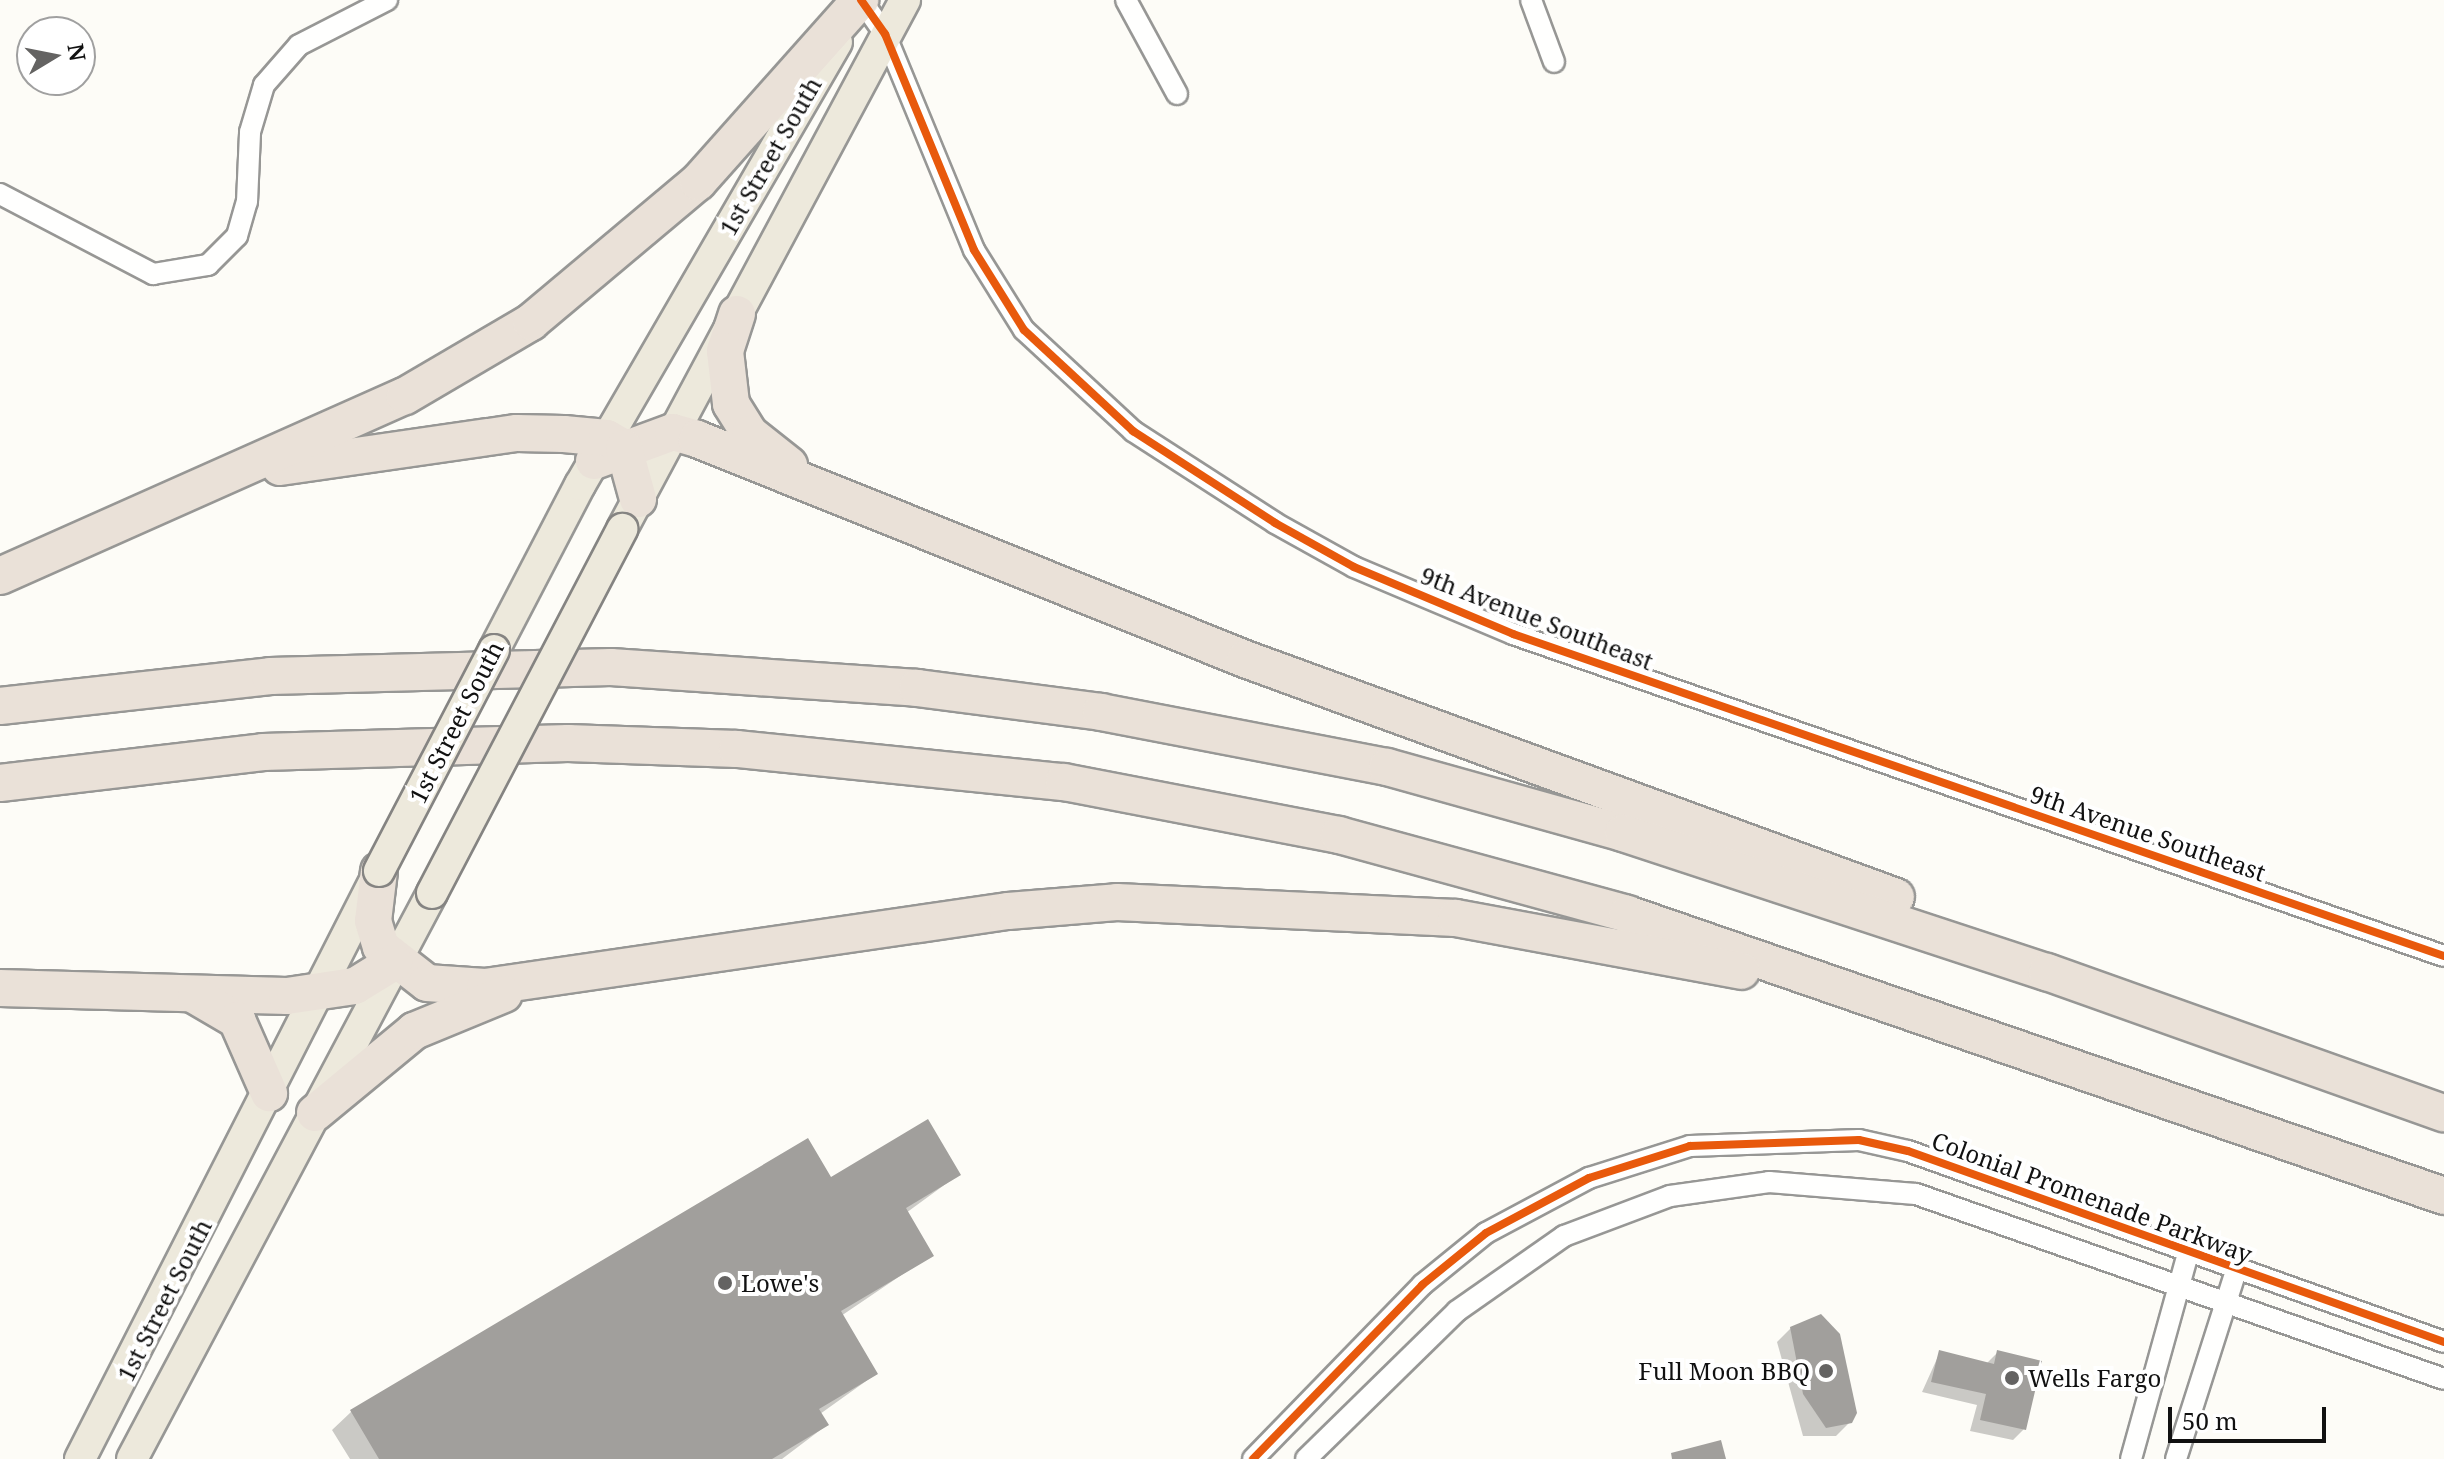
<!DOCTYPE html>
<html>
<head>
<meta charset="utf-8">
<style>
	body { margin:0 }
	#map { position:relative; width:2444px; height:1459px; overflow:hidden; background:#fdfcf7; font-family:"Noto Serif",serif }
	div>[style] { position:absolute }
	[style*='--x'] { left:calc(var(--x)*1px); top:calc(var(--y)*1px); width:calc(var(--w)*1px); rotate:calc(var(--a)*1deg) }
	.shadow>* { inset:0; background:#0003 }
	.building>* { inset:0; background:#a19f9c }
	.roads { filter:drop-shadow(2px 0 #979795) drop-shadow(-2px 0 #979795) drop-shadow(0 2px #979795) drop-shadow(0 -2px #979795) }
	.street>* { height:20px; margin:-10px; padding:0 10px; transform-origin:10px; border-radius:10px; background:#fffffe }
	.primary>* { height:30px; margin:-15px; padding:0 15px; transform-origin:15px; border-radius:15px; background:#ede9dc }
	.highway>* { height:36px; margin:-18px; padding:0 18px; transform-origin:18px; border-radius:18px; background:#eae1d8 }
	.bridges { filter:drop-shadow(2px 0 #858482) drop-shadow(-2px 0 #858482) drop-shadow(0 2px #858482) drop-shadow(0 -2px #858482) }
	.primary-bridge>* { height:30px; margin:-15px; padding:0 15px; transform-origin:15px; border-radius:15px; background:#ede9dc }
	.cycleway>* { height:8px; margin:-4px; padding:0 4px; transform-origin:4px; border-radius:4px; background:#e8590c }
	.dots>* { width:22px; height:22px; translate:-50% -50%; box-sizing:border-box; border:4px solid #fff; border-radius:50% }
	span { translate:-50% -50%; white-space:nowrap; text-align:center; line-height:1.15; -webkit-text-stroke:8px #fff; paint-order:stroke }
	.street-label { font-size:24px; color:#111 }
	.poi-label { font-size:24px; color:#111 }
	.left { translate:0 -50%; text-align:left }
	.right { translate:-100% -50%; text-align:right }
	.north { position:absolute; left:16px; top:16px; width:80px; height:80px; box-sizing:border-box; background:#fff; border:2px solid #a0a0a0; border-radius:50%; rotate:80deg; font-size:22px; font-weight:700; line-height:32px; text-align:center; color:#111 }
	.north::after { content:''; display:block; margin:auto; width:28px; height:36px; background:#646362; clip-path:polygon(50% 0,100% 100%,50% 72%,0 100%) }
	.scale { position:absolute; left:2168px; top:1407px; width:158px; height:36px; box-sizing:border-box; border:4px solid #111; border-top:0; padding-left:10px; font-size:24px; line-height:28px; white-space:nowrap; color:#111; -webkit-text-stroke:6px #fff; paint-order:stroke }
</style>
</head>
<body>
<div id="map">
	<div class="shadow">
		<div style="clip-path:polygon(958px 1175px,906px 1213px,931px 1255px,841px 1316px,876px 1374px,820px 1414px,827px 1425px,782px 1459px,350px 1459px,332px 1430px,351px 1412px,830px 1179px)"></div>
		<div style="clip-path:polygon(1791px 1328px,1850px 1422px,1836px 1436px,1803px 1436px,1777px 1342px)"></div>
		<div style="clip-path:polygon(1940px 1352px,1986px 1364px,1998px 1352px,2024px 1429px,2013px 1440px,1970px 1431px,1977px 1405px,1922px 1392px)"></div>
	</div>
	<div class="building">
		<div style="clip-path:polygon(928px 1119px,961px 1175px,906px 1208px,934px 1256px,841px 1311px,878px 1374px,819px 1409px,829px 1425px,772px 1459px,379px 1459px,350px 1410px,808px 1138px,831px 1177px)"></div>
		<div style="clip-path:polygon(1821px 1314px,1840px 1334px,1857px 1413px,1852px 1423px,1826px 1428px,1803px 1394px,1790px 1327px)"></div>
		<div style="clip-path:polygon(1939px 1350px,1994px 1364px,1997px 1350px,2042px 1361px,2026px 1430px,1980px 1420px,1986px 1394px,1931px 1382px)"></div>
		<div style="clip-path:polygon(1721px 1440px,1726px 1459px,1672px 1459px,1671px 1453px)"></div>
	</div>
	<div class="roads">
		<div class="street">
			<div style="--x:861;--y:0;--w:42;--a:54.8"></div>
			<div style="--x:885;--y:34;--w:234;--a:67.6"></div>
			<div style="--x:974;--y:250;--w:94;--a:58"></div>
			<div style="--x:1024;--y:330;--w:149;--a:42.8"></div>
			<div style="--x:1133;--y:431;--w:169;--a:32.9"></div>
			<div style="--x:1275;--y:523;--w:90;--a:29.1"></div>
			<div style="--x:1354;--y:567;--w:173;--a:22.8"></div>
			<div style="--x:1513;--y:634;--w:985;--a:19.08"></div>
			<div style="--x:1126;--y:0;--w:107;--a:61.5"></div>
			<div style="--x:1531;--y:0;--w:66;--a:69.6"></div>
			<div style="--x:0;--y:194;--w:173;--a:27.6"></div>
			<div style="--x:153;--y:274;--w:56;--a:-9.3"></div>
			<div style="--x:208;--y:265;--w:41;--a:-45"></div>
			<div style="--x:237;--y:236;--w:35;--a:-74"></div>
			<div style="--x:247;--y:202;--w:70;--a:-87.5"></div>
			<div style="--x:250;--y:132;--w:49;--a:-73.4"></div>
			<div style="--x:264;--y:85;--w:53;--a:-48.8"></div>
			<div style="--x:299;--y:45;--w:99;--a:-27.1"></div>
			<div style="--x:1253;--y:1459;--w:243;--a:-45.8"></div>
			<div style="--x:1422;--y:1285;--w:82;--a:-39.1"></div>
			<div style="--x:1486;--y:1233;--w:117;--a:-28.1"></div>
			<div style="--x:1589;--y:1178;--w:106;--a:-17.6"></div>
			<div style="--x:1690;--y:1146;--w:169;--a:-2"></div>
			<div style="--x:1859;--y:1140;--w:50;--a:12.7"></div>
			<div style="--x:1908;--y:1151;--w:569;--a:19.61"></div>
			<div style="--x:1306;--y:1459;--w:211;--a:-44.4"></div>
			<div style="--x:1457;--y:1311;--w:131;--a:-35"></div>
			<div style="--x:1564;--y:1236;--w:113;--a:-20.7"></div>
			<div style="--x:1670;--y:1196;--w:100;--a:-8"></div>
			<div style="--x:1769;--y:1182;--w:147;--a:4.7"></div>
			<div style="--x:1916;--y:1194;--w:559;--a:19.31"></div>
			<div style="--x:2131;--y:1459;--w:214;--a:-74.5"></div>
			<div style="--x:2176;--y:1459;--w:197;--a:-72.3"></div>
		</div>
		<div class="primary">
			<div style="--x:622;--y:529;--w:600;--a:-61.85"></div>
			<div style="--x:494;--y:650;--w:186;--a:-62.5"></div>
			<div style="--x:580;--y:485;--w:512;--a:-59.88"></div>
			<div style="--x:80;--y:1459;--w:645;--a:-63"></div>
			<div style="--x:132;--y:1459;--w:641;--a:-62.07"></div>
		</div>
		<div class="highway">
			<div style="--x:737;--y:314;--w:39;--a:108"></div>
			<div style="--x:725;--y:351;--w:53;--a:83.5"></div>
			<div style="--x:731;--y:404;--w:36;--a:58"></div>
			<div style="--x:750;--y:434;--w:50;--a:38.5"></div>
			<div style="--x:594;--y:461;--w:84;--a:-20.2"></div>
			<div style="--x:673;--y:432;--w:25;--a:16"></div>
			<div style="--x:697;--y:439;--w:591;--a:21.87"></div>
			<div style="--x:1245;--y:659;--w:693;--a:20.08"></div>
			<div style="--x:280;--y:467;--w:239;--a:-8.2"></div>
			<div style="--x:517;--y:433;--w:47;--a:1.2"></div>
			<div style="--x:564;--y:434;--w:43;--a:5.3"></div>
			<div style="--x:607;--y:438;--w:20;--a:30"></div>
			<div style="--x:624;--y:448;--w:53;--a:74.6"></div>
			<div style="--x:0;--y:576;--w:443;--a:-24"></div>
			<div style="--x:405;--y:396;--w:146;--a:-30.4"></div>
			<div style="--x:531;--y:322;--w:218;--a:-40"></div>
			<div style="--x:698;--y:182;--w:244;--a:-48.3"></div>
			<div style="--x:0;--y:706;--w:272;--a:-6.3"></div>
			<div style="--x:270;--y:676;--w:341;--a:-1.5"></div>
			<div style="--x:611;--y:667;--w:307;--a:3.9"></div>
			<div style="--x:917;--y:688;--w:186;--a:7.4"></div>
			<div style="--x:1101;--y:712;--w:291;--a:10.9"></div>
			<div style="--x:1387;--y:767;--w:245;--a:15.6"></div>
			<div style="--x:1623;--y:833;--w:446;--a:18.2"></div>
			<div style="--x:2047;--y:972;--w:421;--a:19.6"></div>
			<div style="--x:0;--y:783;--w:265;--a:-6.7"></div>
			<div style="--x:263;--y:752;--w:305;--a:-1.7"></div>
			<div style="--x:568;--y:743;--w:169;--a:2"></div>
			<div style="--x:737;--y:749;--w:329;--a:5.8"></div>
			<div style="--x:1064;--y:782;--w:280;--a:10.9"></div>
			<div style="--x:1339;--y:835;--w:299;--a:15.3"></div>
			<div style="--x:1627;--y:914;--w:864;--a:19.04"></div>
			<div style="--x:379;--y:871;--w:50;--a:96.8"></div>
			<div style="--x:373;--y:921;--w:27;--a:73"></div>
			<div style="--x:381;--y:947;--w:58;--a:38"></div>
			<div style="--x:427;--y:983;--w:58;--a:3.9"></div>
			<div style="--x:485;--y:987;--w:528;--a:-8.27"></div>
			<div style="--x:1008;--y:911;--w:109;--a:-4.7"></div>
			<div style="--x:1117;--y:902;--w:339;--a:2.7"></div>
			<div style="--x:1456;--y:918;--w:290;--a:10.5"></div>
			<div style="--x:0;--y:988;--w:287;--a:1.6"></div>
			<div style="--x:287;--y:996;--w:69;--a:-8.4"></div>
			<div style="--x:355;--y:986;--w:46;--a:-31.6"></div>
			<div style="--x:196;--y:996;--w:48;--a:30.3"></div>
			<div style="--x:237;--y:1020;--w:80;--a:66.3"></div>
			<div style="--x:315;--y:1113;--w:129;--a:-39.6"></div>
			<div style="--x:414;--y:1031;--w:97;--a:-22.3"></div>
		</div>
	</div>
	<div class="bridges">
		<div class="primary-bridge">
			<div style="--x:379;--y:871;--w:249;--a:-62.5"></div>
			<div style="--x:432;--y:893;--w:411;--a:-62.4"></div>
		</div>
	</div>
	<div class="cycleway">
		<div style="--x:861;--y:0;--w:42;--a:54.8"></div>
		<div style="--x:885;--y:34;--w:234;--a:67.6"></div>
		<div style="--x:974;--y:250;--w:94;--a:58"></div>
		<div style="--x:1024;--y:330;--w:149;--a:42.8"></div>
		<div style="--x:1133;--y:431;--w:169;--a:32.9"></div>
		<div style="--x:1275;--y:523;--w:90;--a:29.1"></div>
		<div style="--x:1354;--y:567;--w:173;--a:22.8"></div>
		<div style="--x:1513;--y:634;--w:985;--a:19.08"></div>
		<div style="--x:1253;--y:1459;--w:243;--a:-45.8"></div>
		<div style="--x:1422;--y:1285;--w:82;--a:-39.1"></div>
		<div style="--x:1486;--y:1233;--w:117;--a:-28.1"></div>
		<div style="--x:1589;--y:1178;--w:106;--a:-17.6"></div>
		<div style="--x:1690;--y:1146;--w:169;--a:-2"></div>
		<div style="--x:1859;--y:1140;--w:50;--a:12.7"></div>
		<div style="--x:1908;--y:1151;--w:569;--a:19.61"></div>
	</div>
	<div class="dots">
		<div style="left:725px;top:1283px;background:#646362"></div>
		<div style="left:1826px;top:1371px;background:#646362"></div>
		<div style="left:2012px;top:1378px;background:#646362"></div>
	</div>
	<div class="street-label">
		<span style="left:770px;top:156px;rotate:-60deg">1st Street South</span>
		<span style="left:1537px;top:618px;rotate:21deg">9th Avenue Southeast</span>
		<span style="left:456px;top:722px;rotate:-63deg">1st Street South</span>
		<span style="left:2148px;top:833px;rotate:19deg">9th Avenue Southeast</span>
		<span style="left:2092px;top:1197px;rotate:20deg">Colonial Promenade Parkway</span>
		<span style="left:164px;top:1300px;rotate:-63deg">1st Street South</span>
	</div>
	<div class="poi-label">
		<span class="left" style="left:741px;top:1283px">Lowe's</span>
		<span class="right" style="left:1810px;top:1371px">Full Moon BBQ</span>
		<span class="left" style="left:2028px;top:1378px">Wells Fargo</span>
	</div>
	<div class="north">N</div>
	<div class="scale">50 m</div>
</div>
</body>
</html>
